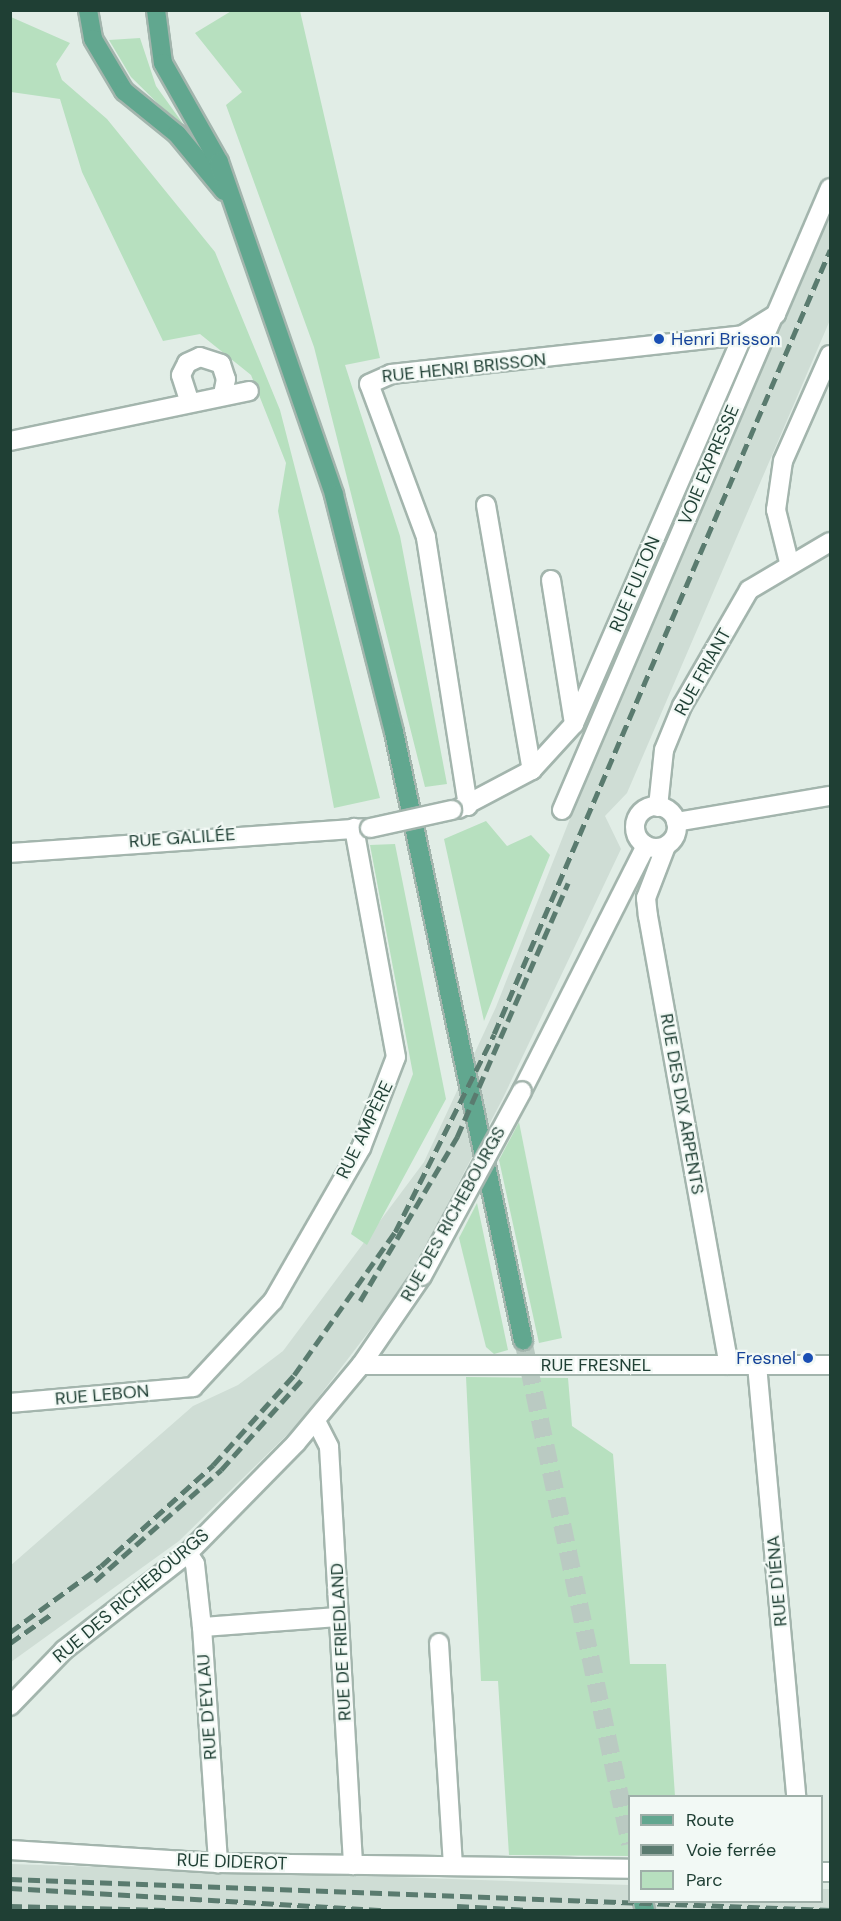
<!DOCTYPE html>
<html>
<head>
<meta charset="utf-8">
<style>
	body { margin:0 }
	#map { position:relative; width:841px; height:1921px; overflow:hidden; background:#e1ede6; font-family:"DM Sans",sans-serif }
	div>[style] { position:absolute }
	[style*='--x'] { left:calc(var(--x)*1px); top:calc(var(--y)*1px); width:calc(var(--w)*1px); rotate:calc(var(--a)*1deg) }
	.built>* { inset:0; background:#cfddd5 }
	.green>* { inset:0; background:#b7e0bf }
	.major-tunnel>* { height:18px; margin-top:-9px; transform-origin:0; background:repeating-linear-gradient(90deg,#bacac2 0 18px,transparent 0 27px) }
	.roads { filter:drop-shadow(2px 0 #a3b5ad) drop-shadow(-2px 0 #a3b5ad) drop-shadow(0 2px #a3b5ad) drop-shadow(0 -2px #a3b5ad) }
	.minor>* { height:18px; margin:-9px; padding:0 9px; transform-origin:9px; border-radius:9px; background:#fff }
	.minor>.ring { margin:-9px; padding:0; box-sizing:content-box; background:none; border:18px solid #fff; border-radius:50% }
	.major>* { height:18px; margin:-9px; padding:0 9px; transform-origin:9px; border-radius:9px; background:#61a78f }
	.rail>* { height:4.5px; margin-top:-2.25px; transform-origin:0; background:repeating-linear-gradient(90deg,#5a7b6f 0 12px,transparent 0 18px) }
	.bridges { filter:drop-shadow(2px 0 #a3b5ad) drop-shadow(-2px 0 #a3b5ad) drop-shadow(0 2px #a3b5ad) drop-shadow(0 -2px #a3b5ad) }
	.minor-bridge>* { height:18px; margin:-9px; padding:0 9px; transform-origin:9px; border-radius:9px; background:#fff }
	.dots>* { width:16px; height:16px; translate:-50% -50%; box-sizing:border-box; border:3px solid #f2f9f5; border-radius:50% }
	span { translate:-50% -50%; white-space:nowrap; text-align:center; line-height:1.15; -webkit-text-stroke:4.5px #f2f9f5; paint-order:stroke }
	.transit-label { font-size:18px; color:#164399 }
	.left { translate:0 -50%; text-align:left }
	.right { translate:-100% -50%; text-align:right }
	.street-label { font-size:18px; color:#1f3f34 }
	.frame { position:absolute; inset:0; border:12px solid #1f3f34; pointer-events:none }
	.legend { position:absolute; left:628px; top:1795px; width:195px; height:108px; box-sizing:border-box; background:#f2f9f5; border:2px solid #9eafa8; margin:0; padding:8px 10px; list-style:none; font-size:18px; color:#1f3f34 }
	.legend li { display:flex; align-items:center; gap:12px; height:30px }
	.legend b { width:30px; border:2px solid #9eafa8 }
</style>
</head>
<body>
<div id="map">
	<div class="built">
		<div style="clip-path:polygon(830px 209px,830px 320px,627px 793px,605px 816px,621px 849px,502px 1100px,406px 1283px,298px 1424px,179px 1541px,11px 1662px,10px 1566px,193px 1406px,238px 1385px,283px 1351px,424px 1162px,496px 1007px,571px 816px)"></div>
		<div style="clip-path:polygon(10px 1864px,629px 1885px,630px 1902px,822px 1902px,822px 1889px,830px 1889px,830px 1910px,11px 1910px)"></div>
	</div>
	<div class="green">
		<div style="clip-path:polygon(233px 10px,300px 11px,380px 358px,345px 365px,400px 536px,447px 784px,425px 787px,314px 347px,226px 105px,242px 92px,195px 33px)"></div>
		<div style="clip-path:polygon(11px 17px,70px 43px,56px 64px,62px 80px,107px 119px,215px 252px,280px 410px,380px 798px,334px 808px,278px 511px,286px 463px,251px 375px,200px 334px,163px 341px,82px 172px,60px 99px,11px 92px)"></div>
		<div style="clip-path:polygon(140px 38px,156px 86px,194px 139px,131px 77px,109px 40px)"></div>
		<div style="clip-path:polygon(486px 821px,507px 846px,531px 835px,550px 855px,484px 1021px,444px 839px)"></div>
		<div style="clip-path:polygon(395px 844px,446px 1099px,367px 1245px,351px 1234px,413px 1074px,370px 845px)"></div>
		<div style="clip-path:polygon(519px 1122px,562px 1338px,539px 1343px,499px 1160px)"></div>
		<div style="clip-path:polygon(477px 1203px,508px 1350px,494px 1354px,486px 1347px,459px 1238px)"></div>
		<div style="clip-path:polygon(466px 1377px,568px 1378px,572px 1426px,613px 1454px,630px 1664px,666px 1664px,675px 1796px,630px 1796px,629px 1856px,509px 1855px,498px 1681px,481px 1681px)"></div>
	</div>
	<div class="major-tunnel">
		<div style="--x:523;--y:1340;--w:515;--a:78.01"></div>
	</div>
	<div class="roads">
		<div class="minor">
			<div style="--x:189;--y:400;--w:26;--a:-108"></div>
			<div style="--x:181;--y:375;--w:13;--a:-63"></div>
			<div style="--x:187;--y:363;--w:14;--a:-25"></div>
			<div style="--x:200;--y:357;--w:22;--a:18"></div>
			<div style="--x:221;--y:364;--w:16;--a:72"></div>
			<div style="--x:226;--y:379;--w:15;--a:101"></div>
			<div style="--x:10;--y:441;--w:244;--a:-11.8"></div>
			<div style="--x:486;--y:505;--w:269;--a:80.2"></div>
			<div style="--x:789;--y:562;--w:54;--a:-104"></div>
			<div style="--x:776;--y:510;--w:49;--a:-81.9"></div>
			<div style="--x:783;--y:461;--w:116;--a:-66.1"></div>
			<div style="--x:551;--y:580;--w:146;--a:80.9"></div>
			<div style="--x:468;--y:806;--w:272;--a:-98.9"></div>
			<div style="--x:426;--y:537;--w:163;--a:-110.4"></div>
			<div style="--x:369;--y:384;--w:24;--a:-24"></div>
			<div style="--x:391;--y:374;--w:354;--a:-6.3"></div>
			<div style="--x:743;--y:335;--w:39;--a:-32"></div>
			<div style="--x:776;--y:314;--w:137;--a:-66.8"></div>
			<div class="ring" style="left:635px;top:806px;width:24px;height:24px"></div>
			<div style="--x:658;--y:807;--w:57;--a:-84"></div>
			<div style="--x:664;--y:750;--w:48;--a:-67.8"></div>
			<div style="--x:682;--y:706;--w:134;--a:-60"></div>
			<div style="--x:749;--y:590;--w:94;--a:-30.7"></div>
			<div style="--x:458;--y:809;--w:84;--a:-27.8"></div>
			<div style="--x:532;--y:770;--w:62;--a:-47.6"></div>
			<div style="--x:574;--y:724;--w:424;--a:-66.5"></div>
			<div style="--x:562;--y:810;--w:534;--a:-66.84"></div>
			<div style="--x:676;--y:822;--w:156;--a:-9.6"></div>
			<div style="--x:666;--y:846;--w:56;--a:111"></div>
			<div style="--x:646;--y:898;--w:18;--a:84"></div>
			<div style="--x:648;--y:916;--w:456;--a:79.8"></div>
			<div style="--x:10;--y:853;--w:356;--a:-4"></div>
			<div style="--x:522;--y:1091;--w:275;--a:-63.2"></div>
			<div style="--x:361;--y:1365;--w:469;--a:0"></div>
			<div style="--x:757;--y:1365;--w:433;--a:84.8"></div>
			<div style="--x:10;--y:1403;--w:184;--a:-5"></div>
			<div style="--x:193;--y:1387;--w:117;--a:-47.1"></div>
			<div style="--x:273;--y:1301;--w:177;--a:-60.1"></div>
			<div style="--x:361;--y:1148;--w:97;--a:-69"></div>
			<div style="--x:396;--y:1057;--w:233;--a:-100.4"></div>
			<div style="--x:316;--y:1421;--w:29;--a:63"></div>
			<div style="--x:329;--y:1447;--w:419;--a:86.7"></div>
			<div style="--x:188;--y:1553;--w:13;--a:58"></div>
			<div style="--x:195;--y:1564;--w:63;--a:83.7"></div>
			<div style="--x:202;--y:1627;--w:237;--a:86.1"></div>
			<div style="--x:202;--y:1627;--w:137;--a:-4.2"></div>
			<div style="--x:439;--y:1643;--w:223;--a:86.4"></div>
			<div style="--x:10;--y:1706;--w:78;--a:-46"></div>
			<div style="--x:64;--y:1650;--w:157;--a:-38"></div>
			<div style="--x:188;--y:1553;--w:154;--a:-45.5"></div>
			<div style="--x:296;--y:1443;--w:102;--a:-50.2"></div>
			<div style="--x:361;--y:1365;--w:108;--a:-55.6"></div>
			<div style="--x:10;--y:1850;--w:208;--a:3.6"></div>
			<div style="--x:218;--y:1863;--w:412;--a:0.8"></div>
			<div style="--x:822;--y:1872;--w:8;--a:0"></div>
		</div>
		<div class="major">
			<div style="--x:88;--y:10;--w:29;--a:80"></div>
			<div style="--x:93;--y:39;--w:61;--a:59.2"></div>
			<div style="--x:124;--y:91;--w:68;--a:39.1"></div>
			<div style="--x:177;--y:134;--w:74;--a:50.5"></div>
			<div style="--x:156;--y:10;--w:53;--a:82.5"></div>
			<div style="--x:163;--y:63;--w:114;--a:60.5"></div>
			<div style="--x:219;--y:162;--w:352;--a:70.9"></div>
			<div style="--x:334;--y:495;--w:244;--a:75.8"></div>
			<div style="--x:394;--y:732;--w:622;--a:78.02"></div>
			<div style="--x:643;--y:1902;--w:8;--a:76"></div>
		</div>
	</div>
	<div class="rail">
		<div style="--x:360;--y:1301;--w:191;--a:-59.4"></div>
		<div style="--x:457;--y:1137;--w:277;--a:-66.4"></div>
		<div style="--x:95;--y:1581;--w:168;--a:-41.4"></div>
		<div style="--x:221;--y:1470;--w:126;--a:-48.2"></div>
		<div style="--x:10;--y:1632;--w:112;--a:-36"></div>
		<div style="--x:101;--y:1566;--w:151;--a:-42"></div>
		<div style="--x:213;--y:1465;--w:121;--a:-48"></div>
		<div style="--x:294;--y:1375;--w:175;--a:-54.8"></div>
		<div style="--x:395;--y:1232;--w:221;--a:-63.4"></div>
		<div style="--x:494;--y:1034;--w:853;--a:-66.8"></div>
		<div style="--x:10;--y:1643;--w:49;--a:-35"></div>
		<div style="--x:10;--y:1879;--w:821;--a:2.17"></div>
		<div style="--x:10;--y:1888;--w:374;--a:3.4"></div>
		<div style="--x:10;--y:1906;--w:155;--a:1.5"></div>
		<div style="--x:457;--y:1906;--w:71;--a:3.2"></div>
	</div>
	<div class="bridges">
		<div class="minor-bridge">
			<div style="--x:370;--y:828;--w:84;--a:-12.4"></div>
			<div style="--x:422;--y:1276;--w:210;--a:-61.6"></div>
		</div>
	</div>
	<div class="dots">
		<div style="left:659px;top:339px;background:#1a4fb4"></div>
		<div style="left:808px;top:1358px;background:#1a4fb4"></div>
	</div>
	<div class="transit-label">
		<span class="left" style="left:671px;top:339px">Henri Brisson</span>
		<span class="right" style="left:796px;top:1358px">Fresnel</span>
	</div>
	<div class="street-label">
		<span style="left:464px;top:368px;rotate:-6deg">RUE HENRI BRISSON</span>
		<span style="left:709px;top:465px;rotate:-67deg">VOIE EXPRESSE</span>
		<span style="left:635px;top:584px;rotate:-67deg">RUE FULTON</span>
		<span style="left:703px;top:672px;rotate:-61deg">RUE FRIANT</span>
		<span style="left:182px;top:838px;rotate:-4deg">RUE GALILÉE</span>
		<span style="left:682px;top:1104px;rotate:80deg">RUE DES DIX ARPENTS</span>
		<span style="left:365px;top:1130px;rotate:-64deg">RUE AMPÈRE</span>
		<span style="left:453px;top:1214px;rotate:-61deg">RUE DES RICHEBOURGS</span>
		<span style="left:596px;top:1365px">RUE FRESNEL</span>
		<span style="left:102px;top:1395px;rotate:-5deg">RUE LEBON</span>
		<span style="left:777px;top:1581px;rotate:-95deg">RUE D'IÉNA</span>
		<span style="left:131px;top:1596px;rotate:-40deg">RUE DES RICHEBOURGS</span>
		<span style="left:341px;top:1642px;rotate:-93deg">RUE DE FRIEDLAND</span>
		<span style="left:207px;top:1707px;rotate:-94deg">RUE D'EYLAU</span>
		<span style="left:232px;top:1862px;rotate:2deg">RUE DIDEROT</span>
	</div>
	<div class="frame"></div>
	<ul class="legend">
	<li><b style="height:8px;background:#61a78f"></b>Route</li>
	<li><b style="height:8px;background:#5a7b6f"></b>Voie ferrée</li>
	<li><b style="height:16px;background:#b7e0bf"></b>Parc</li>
	</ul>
</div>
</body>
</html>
